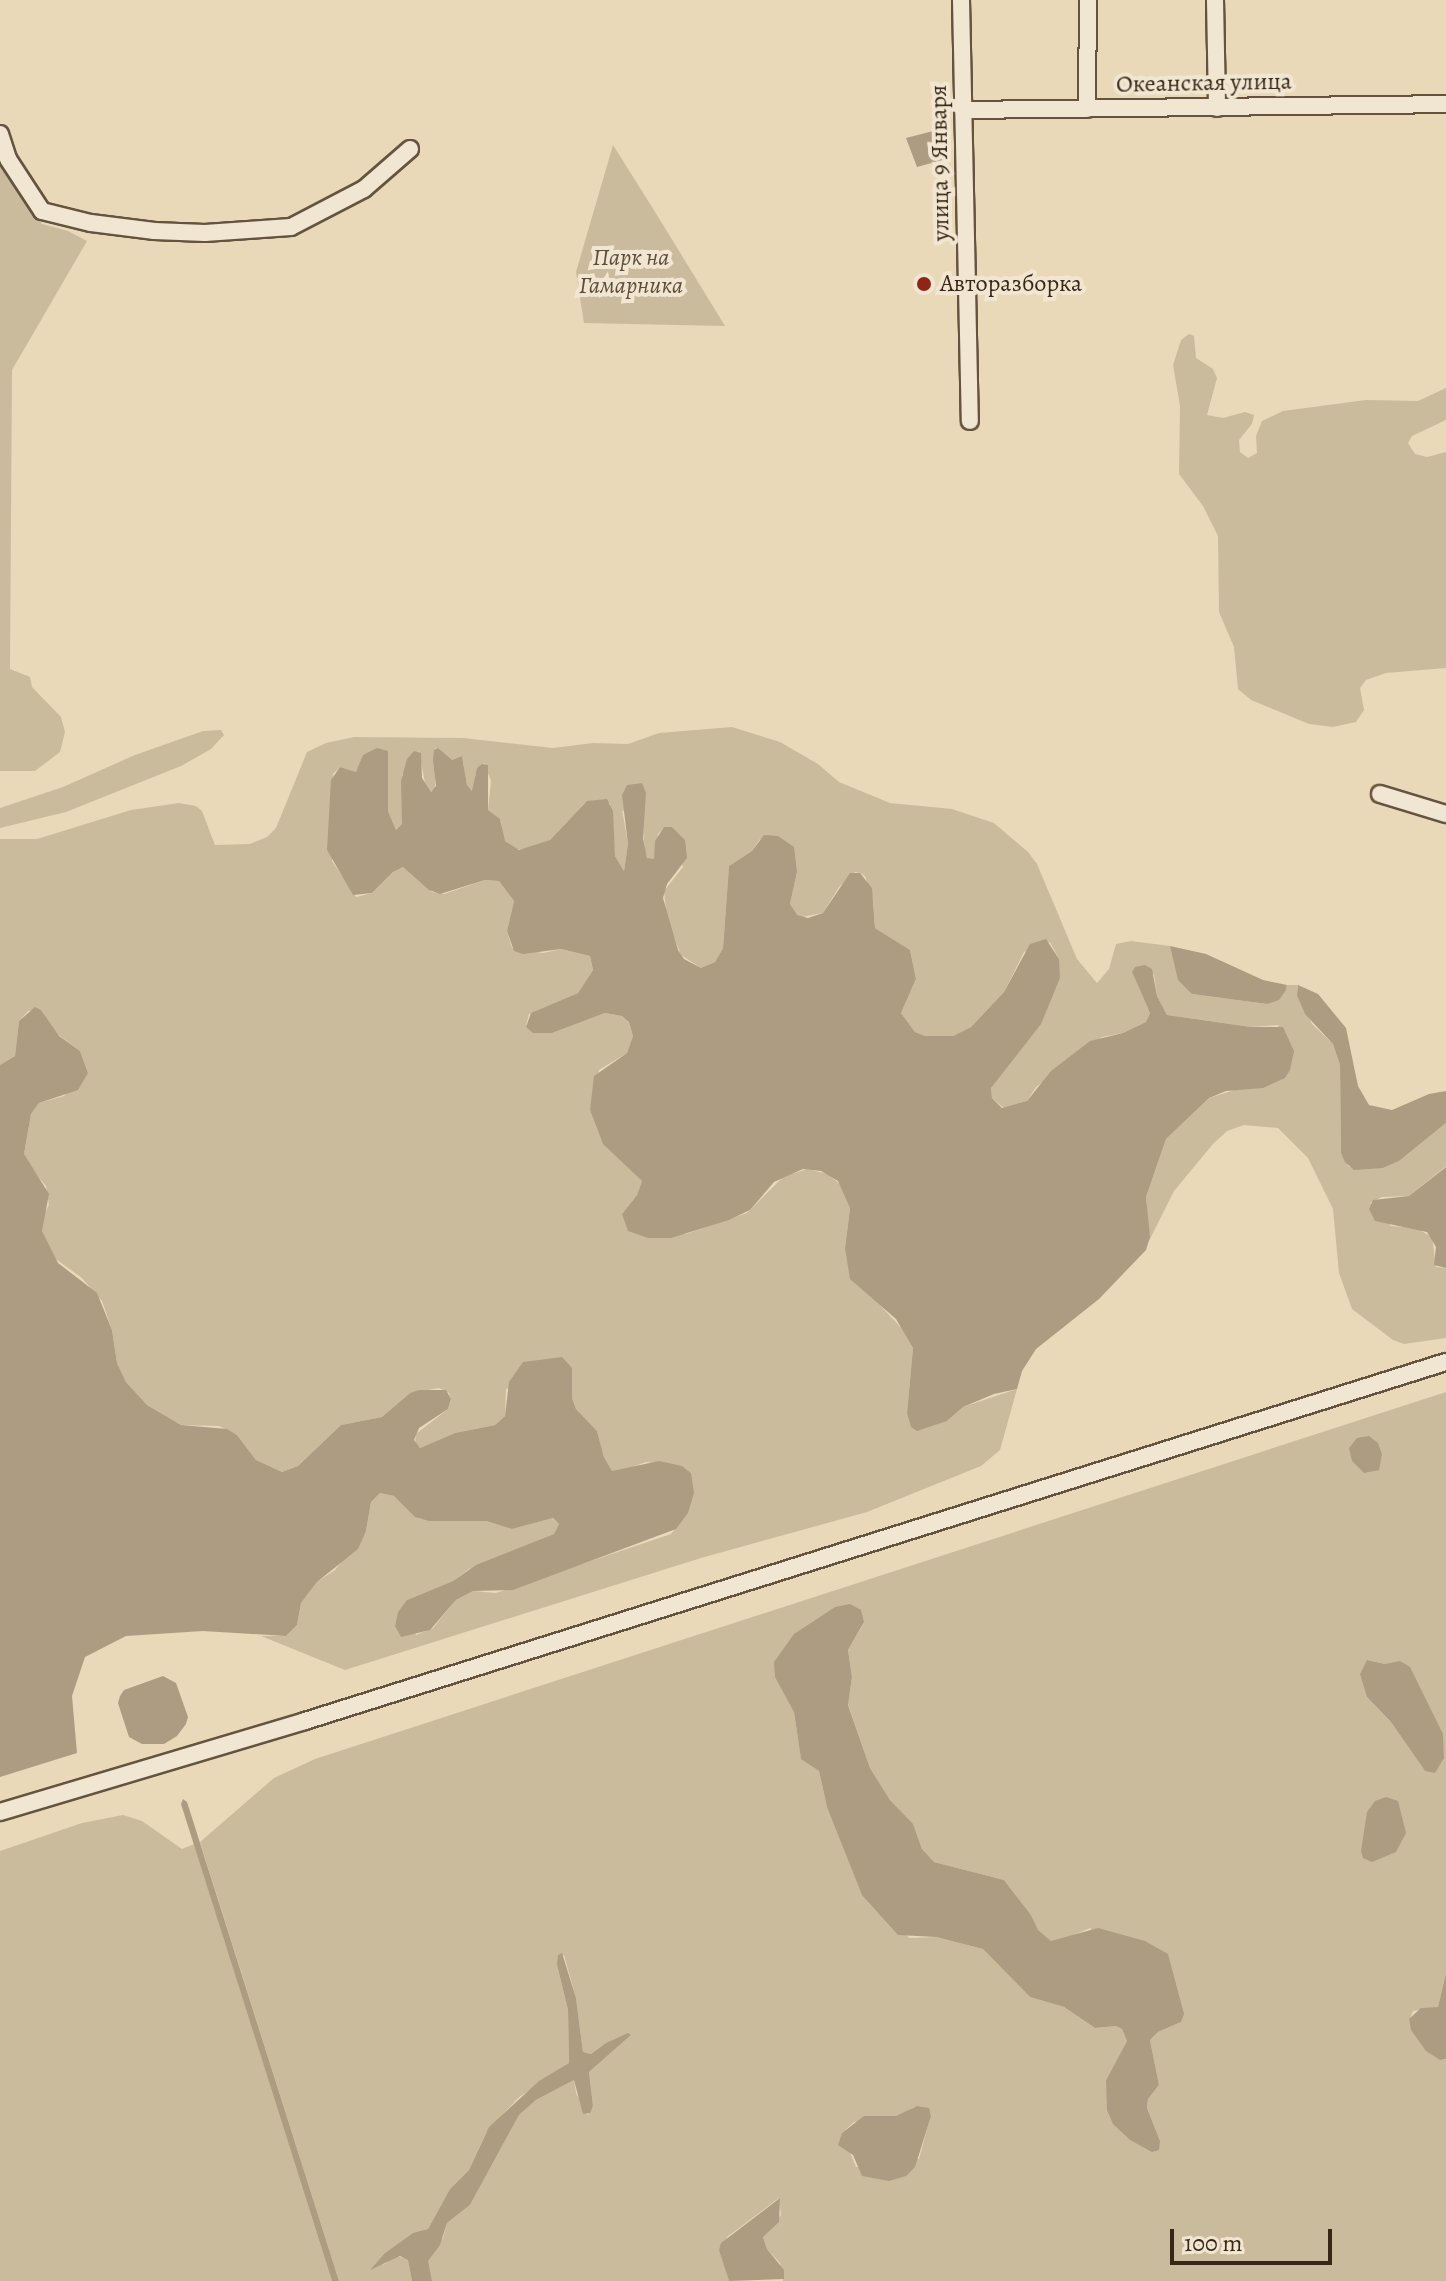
<!DOCTYPE html>
<html>
<head>
<meta charset="utf-8">
<style>
	body { margin:0 }
	#map { position:relative; width:1446px; height:2281px; overflow:hidden; background:#e9d9b8; font-family:Alegreya,serif }
	div>[style] { position:absolute }
	[style*='--x'] { left:calc(var(--x)*1px); top:calc(var(--y)*1px); width:calc(var(--w)*1px); rotate:calc(var(--a)*1deg) }
	.green>* { inset:0; background:#cbbb9d }
	.water>* { inset:0; background:#ad9c81 }
	.roads { filter:drop-shadow(2px 0 #64543f) drop-shadow(-2px 0 #64543f) drop-shadow(0 2px #64543f) drop-shadow(0 -2px #64543f) }
	.minor>* { height:16px; margin:-8px; padding:0 8px; transform-origin:8px; border-radius:8px; background:#f1e6d1 }
	.dots>* { width:22px; height:22px; translate:-50% -50%; box-sizing:border-box; border:4px solid #f1e6d1; border-radius:50% }
	span { translate:-50% -50%; white-space:nowrap; text-align:center; line-height:1.15; -webkit-text-stroke:8px #f1e6d1; paint-order:stroke }
	.street-label { font-size:24px; color:#382717 }
	.park-label { font-size:24px; color:#5d4c38; font-style:italic }
	.poi-label { font-size:24px; color:#382717 }
	.left { translate:0 -50%; text-align:left }
	.scale { position:absolute; left:1170px; top:2229px; width:162px; height:36px; box-sizing:border-box; border:4px solid #382717; border-top:0; padding-left:10px; font-size:24px; line-height:28px; white-space:nowrap; color:#382717; -webkit-text-stroke:6px #f1e6d1; paint-order:stroke }
</style>
</head>
<body>
<div id="map">
	<div class="green">
		<div style="clip-path:polygon(613px 145px,657px 215px,725px 326px,584px 323px,576px 272px)"></div>
		<div style="clip-path:polygon(0 160px,42px 224px,68px 231px,87px 241px,12px 370px,10px 669px,30px 677px,32px 687px,61px 717px,65px 732px,60px 752px,35px 771px,0 771px)"></div>
		<div style="clip-path:polygon(1189px 334px,1194px 336px,1196px 358px,1213px 369px,1217px 378px,1207px 415px,1223px 418px,1245px 412px,1254px 415px,1252px 424px,1239px 440px,1240px 452px,1248px 458px,1257px 453px,1256px 436px,1262px 421px,1283px 411px,1366px 400px,1418px 401px,1446px 388px,1446px 420px,1412px 436px,1408px 443px,1415px 454px,1427px 457px,1446px 452px,1446px 668px,1386px 673px,1366px 680px,1360px 688px,1364px 710px,1356px 722px,1333px 727px,1309px 724px,1251px 700px,1238px 689px,1234px 647px,1219px 612px,1218px 536px,1203px 506px,1179px 474px,1180px 406px,1173px 365px,1181px 340px)"></div>
		<div style="clip-path:polygon(732px 727px,780px 742px,818px 764px,839px 782px,890px 803px,952px 809px,994px 823px,1028px 852px,1037px 864px,1077px 959px,1097px 983px,1109px 969px,1116px 944px,1131px 941px,1170px 946px,1192px 994px,1267px 1004px,1286px 990px,1287px 985px,1298px 985px,1297px 991px,1312px 1024px,1333px 1044px,1340px 1065px,1341px 1153px,1349px 1167px,1383px 1168px,1399px 1161px,1446px 1123px,1446px 1166px,1409px 1196px,1382px 1197px,1370px 1203px,1391px 1226px,1416px 1228px,1432px 1237px,1436px 1267px,1446px 1268px,1446px 1338px,1404px 1344px,1393px 1340px,1352px 1309px,1339px 1273px,1333px 1209px,1308px 1158px,1278px 1128px,1244px 1125px,1227px 1131px,1213px 1144px,1174px 1191px,1149px 1241px,1146px 1197px,1166px 1139px,1209px 1098px,1238px 1089px,1279px 1025px,1251px 1027px,1167px 1015px,1157px 996px,1154px 974px,1132px 972px,1150px 1013px,1146px 1022px,1123px 1033px,1102px 1037px,1036px 1087px,1027px 1101px,1005px 1109px,992px 1098px,991px 1088px,1059px 959px,1050px 942px,1024px 952px,1004px 992px,971px 1027px,953px 1036px,925px 1036px,915px 1032px,901px 1013px,916px 979px,910px 950px,875px 928px,873px 899px,865px 876px,860px 873px,855px 872px,839px 887px,823px 913px,802px 917px,795px 914px,790px 904px,797px 872px,760px 839px,752px 851px,729px 866px,723px 948px,715px 962px,701px 968px,681px 955px,667px 920px,664px 891px,683px 867px,672px 827px,665px 827px,658px 834px,654px 859px,649px 860px,645px 854px,643px 827px,622px 810px,628px 844px,624px 871px,615px 856px,610px 803px,585px 803px,550px 840px,528px 850px,514px 849px,503px 839px,501px 821px,488px 810px,491px 781px,484px 763px,475px 775px,475px 790px,472px 791px,467px 785px,462px 756px,452px 760px,435px 748px,435px 789px,429px 792px,426px 788px,419px 751px,402px 775px,402px 824px,396px 830px,388px 811px,388px 751px,356px 772px,340px 767px,333px 774px,332px 861px,356px 897px,372px 893px,393px 872px,403px 867px,432px 892px,444px 894px,485px 880px,499px 881px,514px 901px,507px 931px,512px 948px,543px 953px,561px 949px,590px 956px,593px 970px,578px 993px,529px 1014px,526px 1025px,552px 1033px,605px 1013px,622px 1016px,629px 1022px,633px 1036px,627px 1053px,599px 1070px,590px 1110px,603px 1143px,642px 1181px,637px 1195px,622px 1214px,686px 1234px,747px 1213px,783px 1177px,807px 1169px,828px 1174px,843px 1187px,850px 1207px,845px 1248px,879px 1304px,904px 1331px,913px 1348px,907px 1413px,947px 1421px,963px 1407px,1017px 1389px,1000px 1450px,981px 1466px,867px 1512px,701px 1558px,345px 1670px,261px 1636px,286px 1636px,297px 1625px,301px 1603px,317px 1582px,335px 1570px,366px 1531px,371px 1502px,380px 1493px,394px 1496px,420px 1519px,486px 1521px,512px 1529px,552px 1518px,559px 1524px,554px 1534px,469px 1569px,453px 1581px,407px 1600px,416px 1635px,433px 1628px,456px 1600px,473px 1591px,496px 1593px,671px 1534px,688px 1513px,691px 1473px,682px 1466px,646px 1462px,619px 1472px,612px 1471px,604px 1457px,597px 1431px,576px 1409px,572px 1398px,572px 1368px,506px 1389px,505px 1416px,495px 1425px,455px 1433px,420px 1448px,415px 1444px,416px 1434px,448px 1409px,451px 1400px,449px 1393px,439px 1388px,410px 1393px,382px 1417px,341px 1425px,298px 1466px,282px 1472px,256px 1460px,237px 1435px,219px 1426px,181px 1425px,147px 1405px,126px 1382px,117px 1363px,112px 1330px,102px 1301px,82px 1278px,53px 1257px,42px 1231px,41px 1220px,49px 1205px,46px 1186px,25px 1161px,24px 1154px,31px 1114px,39px 1103px,64px 1096px,88px 1073px,80px 1051px,53px 1031px,41px 1010px,28px 1011px,19px 1021px,15px 1056px,0 1065px,0 839px,37px 839px,131px 810px,179px 803px,196px 806px,202px 811px,215px 845px,250px 844px,267px 837px,276px 828px,307px 752px,326px 743px,354px 737px,463px 738px,553px 748px,593px 743px,628px 744px,659px 733px)"></div>
		<div style="clip-path:polygon(203px 731px,221px 730px,224px 735px,211px 749px,181px 766px,66px 812px,0 828px,0 808px,63px 787px,135px 755px)"></div>
		<div style="clip-path:polygon(evenodd,1446px 1392px,1446px 1973px,1438px 2007px,1413px 2011px,1409px 2021px,1442px 2060px,1446px 2059px,1446px 2281px,783px 2281px,780px 2263px,767px 2249px,763px 2237px,781px 2215px,779px 2198px,727px 2237px,724px 2263px,729px 2281px,432px 2281px,427px 2261px,443px 2238px,447px 2223px,470px 2205px,519px 2115px,536px 2100px,574px 2080px,576px 2093px,588px 2115px,593px 2106px,589px 2072px,631px 2035px,606px 2043px,591px 2054px,583px 2052px,576px 1998px,564px 1955px,557px 1965px,568px 2010px,569px 2063px,518px 2098px,486px 2133px,469px 2170px,450px 2189px,428px 2229px,411px 2235px,385px 2253px,383px 2265px,396px 2256px,408px 2259px,412px 2281px,339px 2281px,200px 1842px,274px 1778px,315px 1759px,1446px 1392px,864px 1623px,848px 1650px,852px 1677px,848px 1704px,870px 1768px,890px 1800px,913px 1825px,922px 1849px,934px 1862px,1004px 1880px,1031px 1915px,1038px 1931px,1051px 1941px,1060px 1941px,1090px 1928px,1181px 2022px,1158px 2032px,1150px 2040px,1159px 2085px,1148px 2099px,1147px 2108px,1160px 2141px,1106px 2080px,1127px 2041px,1122px 2029px,1116px 2026px,1095px 2028px,1064px 2007px,1030px 1997px,983px 1949px,936px 1937px,909px 1938px,827px 1807px,819px 1771px,801px 1758px,794px 1712px,864px 1623px,1446px 1392px,1367px 1660px,1385px 1664px,1425px 1771px,1391px 1722px,1367px 1697px,1367px 1660px,1446px 1392px,914px 2107px,931px 2114px,919px 2159px,856px 2167px,842px 2133px,854px 2122px,899px 2116px,914px 2107px)"></div>
		<div style="clip-path:polygon(123px 1815px,142px 1821px,182px 1849px,194px 1844px,332px 2281px,0 2281px,0 1851px,82px 1823px)"></div>
	</div>
	<div class="water">
		<div style="clip-path:polygon(941px 129px,946px 159px,917px 167px,906px 138px)"></div>
		<div style="clip-path:polygon(377px 748px,388px 751px,388px 811px,396px 830px,402px 824px,401px 781px,407px 759px,414px 751px,421px 753px,422px 778px,431px 792px,436px 786px,433px 760px,434px 750px,438px 748px,452px 760px,462px 756px,467px 785px,472px 791px,477px 768px,482px 764px,488px 765px,488px 810px,500px 819px,505px 841px,519px 850px,550px 840px,587px 801px,607px 799px,613px 811px,615px 856px,624px 871px,628px 844px,622px 795px,627px 785px,642px 783px,646px 793px,643px 838px,647px 858px,654px 859px,655px 841px,664px 827px,672px 827px,685px 840px,687px 858px,667px 884px,663px 898px,678px 950px,684px 959px,701px 968px,715px 962px,723px 948px,729px 866px,752px 851px,764px 835px,778px 836px,794px 847px,797px 872px,790px 904px,797px 915px,808px 918px,823px 913px,850px 873px,860px 873px,872px 888px,875px 928px,910px 950px,916px 979px,901px 1013px,915px 1032px,925px 1036px,953px 1036px,971px 1027px,1004px 992px,1030px 944px,1046px 939px,1059px 959px,1060px 978px,1041px 1024px,991px 1088px,992px 1098px,1002px 1108px,1027px 1101px,1051px 1071px,1090px 1041px,1123px 1033px,1146px 1022px,1150px 1013px,1132px 972px,1135px 967px,1145px 965px,1152px 969px,1157px 996px,1167px 1015px,1251px 1027px,1283px 1027px,1294px 1051px,1290px 1070px,1285px 1078px,1263px 1088px,1226px 1091px,1209px 1098px,1166px 1139px,1146px 1197px,1150px 1237px,1146px 1250px,1099px 1299px,1036px 1349px,1022px 1371px,1017px 1389px,994px 1394px,963px 1407px,947px 1421px,917px 1431px,911px 1427px,907px 1413px,913px 1348px,896px 1319px,850px 1279px,845px 1248px,850px 1208px,838px 1181px,821px 1171px,803px 1169px,774px 1182px,750px 1210px,729px 1220px,671px 1238px,648px 1238px,628px 1231px,622px 1214px,637px 1195px,642px 1181px,603px 1144px,590px 1110px,594px 1076px,627px 1053px,633px 1036px,629px 1022px,622px 1016px,605px 1013px,552px 1033px,533px 1033px,526px 1027px,531px 1013px,578px 993px,593px 970px,590px 956px,561px 949px,523px 954px,514px 951px,507px 931px,514px 901px,499px 881px,485px 880px,440px 894px,429px 890px,403px 867px,393px 872px,372px 893px,353px 895px,327px 850px,331px 780px,340px 767px,356px 772px,363px 755px)"></div>
		<div style="clip-path:polygon(1170px 946px,1206px 954px,1263px 980px,1287px 985px,1286px 990px,1279px 1000px,1267px 1004px,1192px 994px,1178px 980px)"></div>
		<div style="clip-path:polygon(1298px 985px,1318px 994px,1346px 1028px,1358px 1086px,1369px 1105px,1392px 1110px,1429px 1094px,1446px 1091px,1446px 1123px,1399px 1161px,1383px 1168px,1354px 1170px,1345px 1162px,1341px 1153px,1340px 1065px,1333px 1044px,1305px 1014px,1297px 995px)"></div>
		<div style="clip-path:polygon(35px 1007px,41px 1010px,59px 1036px,80px 1051px,88px 1073px,78px 1090px,39px 1103px,31px 1114px,24px 1154px,49px 1194px,42px 1231px,58px 1263px,97px 1293px,112px 1330px,117px 1363px,126px 1382px,147px 1405px,181px 1425px,227px 1429px,237px 1435px,256px 1460px,282px 1472px,298px 1466px,341px 1425px,382px 1417px,410px 1393px,419px 1390px,446px 1390px,451px 1399px,448px 1409px,419px 1428px,414px 1440px,420px 1448px,455px 1433px,495px 1425px,505px 1416px,509px 1382px,523px 1362px,562px 1357px,572px 1368px,572px 1398px,576px 1409px,597px 1431px,604px 1457px,612px 1471px,659px 1461px,682px 1466px,691px 1473px,694px 1493px,688px 1513px,676px 1529px,513px 1590px,473px 1591px,456px 1600px,430px 1630px,401px 1637px,395px 1626px,398px 1612px,407px 1600px,453px 1581px,476px 1565px,554px 1534px,559px 1524px,553px 1518px,512px 1529px,486px 1521px,429px 1521px,415px 1517px,394px 1496px,380px 1493px,371px 1502px,366px 1531px,358px 1549px,317px 1582px,301px 1603px,297px 1625px,286px 1636px,203px 1631px,126px 1636px,85px 1657px,72px 1696px,77px 1753px,0 1777px,0 1065px,15px 1056px,19px 1021px)"></div>
		<div style="clip-path:polygon(1446px 1167px,1446px 1268px,1434px 1265px,1436px 1247px,1427px 1232px,1375px 1221px,1369px 1209px,1373px 1200px,1409px 1196px)"></div>
		<div style="clip-path:polygon(1369px 1436px,1378px 1443px,1382px 1454px,1379px 1470px,1364px 1473px,1352px 1461px,1349px 1448px,1357px 1438px)"></div>
		<div style="clip-path:polygon(850px 1604px,861px 1610px,864px 1622px,848px 1650px,852px 1677px,848px 1705px,870px 1768px,890px 1800px,913px 1824px,922px 1849px,934px 1862px,1004px 1880px,1031px 1915px,1038px 1930px,1051px 1941px,1098px 1928px,1145px 1941px,1168px 1954px,1184px 2014px,1181px 2022px,1158px 2032px,1150px 2040px,1159px 2085px,1148px 2099px,1147px 2108px,1160px 2141px,1159px 2150px,1152px 2152px,1130px 2140px,1113px 2124px,1107px 2110px,1106px 2080px,1127px 2041px,1122px 2029px,1116px 2026px,1095px 2028px,1064px 2007px,1030px 1997px,983px 1949px,936px 1937px,898px 1935px,862px 1895px,827px 1807px,819px 1771px,801px 1759px,794px 1712px,775px 1677px,774px 1662px,794px 1634px,835px 1607px)"></div>
		<div style="clip-path:polygon(1367px 1660px,1385px 1664px,1400px 1661px,1410px 1667px,1443px 1734px,1444px 1758px,1435px 1773px,1425px 1771px,1391px 1722px,1367px 1697px,1360px 1674px)"></div>
		<div style="clip-path:polygon(163px 1676px,176px 1683px,188px 1717px,186px 1724px,177px 1736px,164px 1744px,142px 1744px,129px 1737px,118px 1703px,120px 1696px,124px 1690px)"></div>
		<div style="clip-path:polygon(1386px 1797px,1398px 1801px,1406px 1833px,1396px 1852px,1372px 1862px,1363px 1858px,1361px 1851px,1367px 1812px,1375px 1801px)"></div>
		<div style="clip-path:polygon(183px 1799px,187px 1802px,339px 2281px,332px 2281px,181px 1804px)"></div>
		<div style="clip-path:polygon(562px 1953px,576px 1998px,583px 2052px,591px 2054px,606px 2043px,628px 2033px,631px 2035px,589px 2072px,593px 2106px,590px 2113px,583px 2114px,574px 2080px,536px 2100px,519px 2115px,470px 2205px,447px 2223px,440px 2245px,428px 2261px,432px 2281px,412px 2281px,408px 2260px,400px 2256px,370px 2270px,385px 2253px,413px 2233px,428px 2229px,450px 2189px,469px 2170px,489px 2127px,539px 2081px,569px 2063px,568px 2010px,557px 1965px,558px 1955px)"></div>
		<div style="clip-path:polygon(1446px 1973px,1446px 2059px,1440px 2060px,1426px 2051px,1411px 2030px,1409px 2019px,1421px 2008px,1438px 2007px)"></div>
		<div style="clip-path:polygon(917px 2106px,929px 2108px,931px 2116px,915px 2167px,906px 2176px,889px 2181px,862px 2176px,853px 2155px,838px 2145px,842px 2133px,864px 2116px,896px 2116px)"></div>
		<div style="clip-path:polygon(780px 2198px,779px 2222px,763px 2237px,767px 2249px,784px 2270px,784px 2279px,729px 2281px,719px 2250px,721px 2243px)"></div>
	</div>
	<div class="roads">
		<div class="minor">
			<div style="--x:961;--y:0;--w:421;--a:88.8"></div>
			<div style="--x:1215;--y:0;--w:108;--a:88.9"></div>
			<div style="--x:1087;--y:109;--w:109;--a:-89.5"></div>
			<div style="--x:963;--y:110;--w:483;--a:-0.7"></div>
			<div style="--x:0;--y:134;--w:26;--a:72"></div>
			<div style="--x:8;--y:159;--w:62;--a:56.8"></div>
			<div style="--x:42;--y:211;--w:50;--a:13.8"></div>
			<div style="--x:91;--y:223;--w:64;--a:7.2"></div>
			<div style="--x:154;--y:231;--w:51;--a:2.2"></div>
			<div style="--x:205;--y:233;--w:86;--a:-4"></div>
			<div style="--x:291;--y:227;--w:82;--a:-27.5"></div>
			<div style="--x:364;--y:189;--w:61;--a:-41"></div>
			<div style="--x:1380;--y:794;--w:69;--a:16.9"></div>
			<div style="--x:0;--y:1812;--w:318;--a:-16.6"></div>
			<div style="--x:305;--y:1721;--w:1196;--a:-17.47"></div>
		</div>
	</div>
	<div class="dots">
		<div style="left:924px;top:284px;background:#8f2418"></div>
	</div>
	<div class="street-label">
		<span style="left:1204px;top:83px;rotate:-1deg">Океанская улица</span>
		<span style="left:940px;top:163px;rotate:-91deg">улица 9 Января</span>
	</div>
	<div class="park-label">
		<span style="left:631px;top:272px">Парк на<br>Гамарника</span>
	</div>
	<div class="poi-label">
		<span class="left" style="left:940px;top:284px">Авторазборка</span>
	</div>
	<div class="scale">100 m</div>
</div>
</body>
</html>
